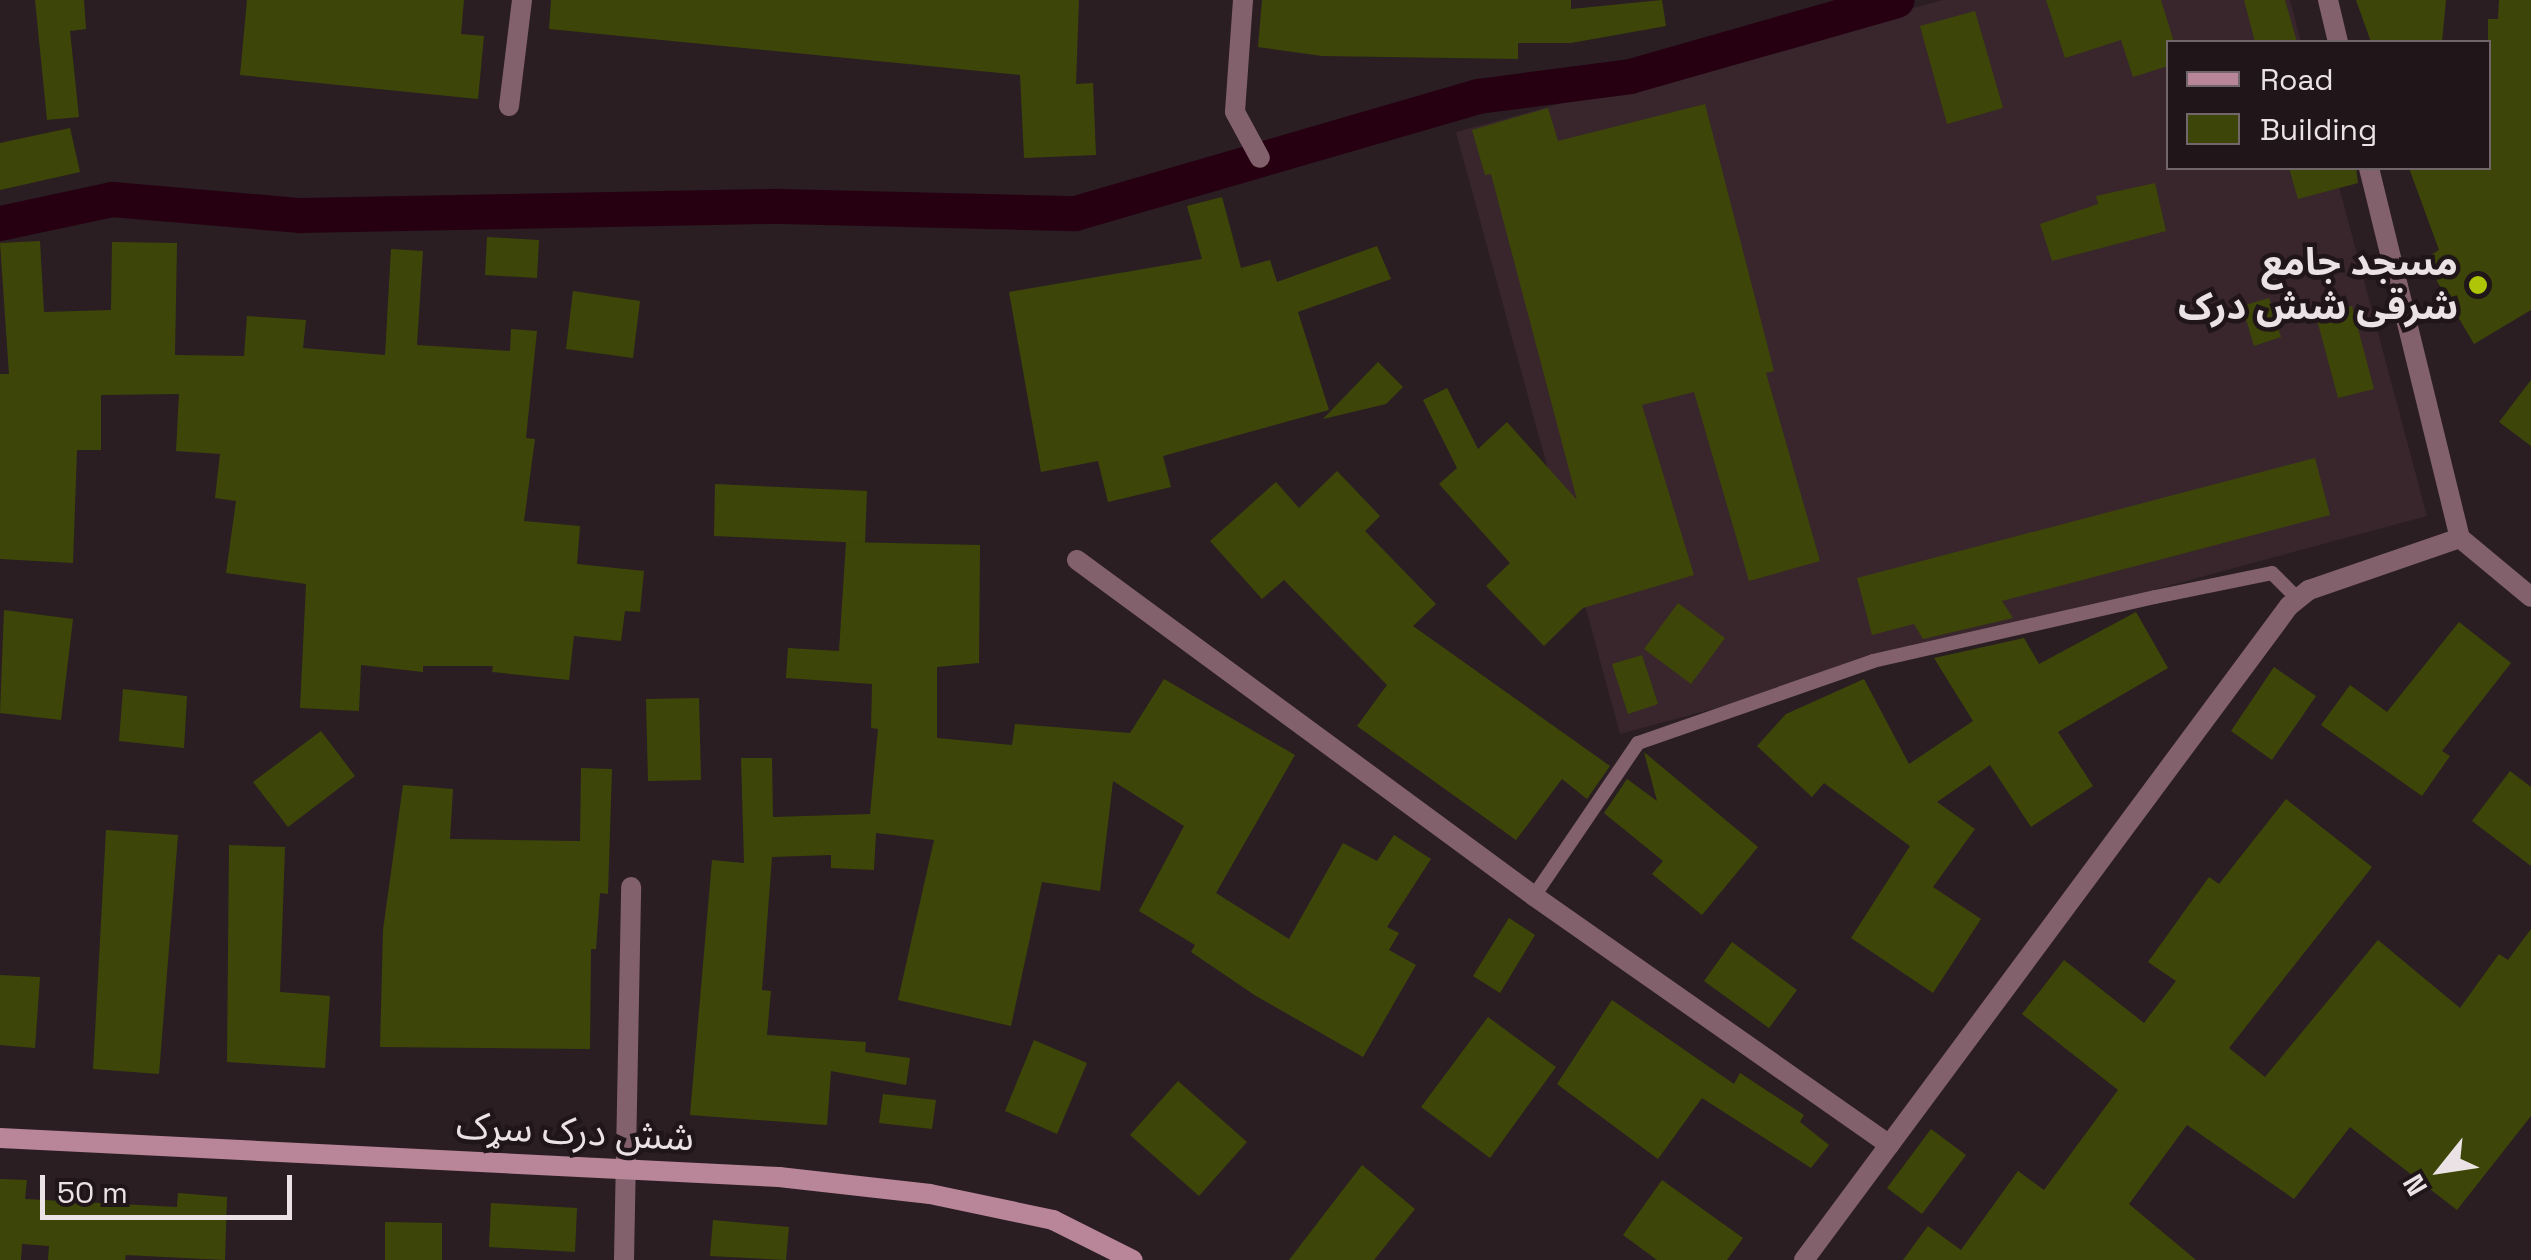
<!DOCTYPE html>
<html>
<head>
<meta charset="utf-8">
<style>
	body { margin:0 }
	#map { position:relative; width:2531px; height:1260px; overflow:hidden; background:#2a1e23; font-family:"Space Grotesk","Noto Sans Arabic",sans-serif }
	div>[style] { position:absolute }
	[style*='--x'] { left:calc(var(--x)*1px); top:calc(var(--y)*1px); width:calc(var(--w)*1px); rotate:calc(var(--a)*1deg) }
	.built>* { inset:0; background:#38262c }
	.canal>* { height:35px; margin:-17.5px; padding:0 17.5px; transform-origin:17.5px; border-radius:17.5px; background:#260011 }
	.building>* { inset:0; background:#3d4608 }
	.lane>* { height:14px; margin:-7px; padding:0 7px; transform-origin:7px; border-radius:7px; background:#82616d }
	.street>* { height:20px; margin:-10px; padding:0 10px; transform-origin:10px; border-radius:10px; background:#82616d }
	.secondary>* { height:20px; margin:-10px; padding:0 10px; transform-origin:10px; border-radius:10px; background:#b98598 }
	.dots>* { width:28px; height:28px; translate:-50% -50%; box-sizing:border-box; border:5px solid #201519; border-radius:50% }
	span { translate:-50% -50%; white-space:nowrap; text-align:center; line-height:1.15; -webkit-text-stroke:9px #201519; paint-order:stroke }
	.poi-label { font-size:38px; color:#eae2e4; font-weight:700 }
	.right { translate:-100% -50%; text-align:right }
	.street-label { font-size:38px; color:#eae2e4 }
	.legend { position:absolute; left:2166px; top:40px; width:325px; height:130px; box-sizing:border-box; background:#201519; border:2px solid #71676a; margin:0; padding:12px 18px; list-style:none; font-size:30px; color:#eae2e4 }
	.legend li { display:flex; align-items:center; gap:20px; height:50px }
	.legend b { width:50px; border:2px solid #71676a }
	.north { position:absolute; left:2391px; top:1120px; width:100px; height:100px; -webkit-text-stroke:8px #201519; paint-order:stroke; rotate:240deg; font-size:28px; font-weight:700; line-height:40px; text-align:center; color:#eae2e4 }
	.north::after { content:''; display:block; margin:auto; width:35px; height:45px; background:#eae2e4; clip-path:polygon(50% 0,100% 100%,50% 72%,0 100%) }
	.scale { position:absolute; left:40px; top:1175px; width:252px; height:45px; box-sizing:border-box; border:5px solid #eae2e4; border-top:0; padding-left:12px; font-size:30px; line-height:35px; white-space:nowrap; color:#eae2e4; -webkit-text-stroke:8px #201519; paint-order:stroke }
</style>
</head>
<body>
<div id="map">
	<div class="built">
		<div style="clip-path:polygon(1943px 0,2290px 0,2301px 42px,2168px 42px,2168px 168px,2334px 168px,2427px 516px,1620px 734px,1456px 132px)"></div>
	</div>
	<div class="canal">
		<div style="--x:0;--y:223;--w:115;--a:-12.1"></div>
		<div style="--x:112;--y:199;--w:189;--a:4.9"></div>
		<div style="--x:300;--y:215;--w:481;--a:-1.1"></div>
		<div style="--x:781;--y:206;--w:294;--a:1.4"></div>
		<div style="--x:1075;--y:213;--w:420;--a:-16.2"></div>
		<div style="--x:1478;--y:96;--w:153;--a:-7.5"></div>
		<div style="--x:1630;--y:76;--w:277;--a:-15.9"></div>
	</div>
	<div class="building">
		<div style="clip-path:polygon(35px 0,84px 0,86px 29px,70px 31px,79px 117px,47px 120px)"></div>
		<div style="clip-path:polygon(247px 0,464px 0,461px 34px,484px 36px,478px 99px,240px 75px)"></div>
		<div style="clip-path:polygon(551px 0,1079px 0,1076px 84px,1093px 83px,1096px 155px,1024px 158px,1020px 75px,549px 29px)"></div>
		<div style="clip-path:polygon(1262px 0,1571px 0,1571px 9px,1662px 0,1666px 26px,1571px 43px,1518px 43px,1518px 59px,1322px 56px,1258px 47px)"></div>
		<div style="clip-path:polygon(2046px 0,2161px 0,2174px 42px,2168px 42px,2168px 66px,2133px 77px,2121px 40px,2065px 58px)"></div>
		<div style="clip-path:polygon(2244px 0,2285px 0,2297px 42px,2255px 42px)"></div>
		<div style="clip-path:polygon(2356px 0,2446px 0,2442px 42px,2371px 42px)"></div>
		<div style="clip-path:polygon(2499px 0,2531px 0,2531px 310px,2474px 344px,2424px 259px,2439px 250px,2409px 168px,2488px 168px,2488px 19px,2498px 19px)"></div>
		<div style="clip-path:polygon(1975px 11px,2003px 108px,1947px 124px,1920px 26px)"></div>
		<div style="clip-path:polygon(1705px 104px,1774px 371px,1766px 373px,1820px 561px,1749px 581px,1694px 392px,1642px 405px,1694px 575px,1583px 608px,1544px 646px,1486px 586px,1510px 563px,1439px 484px,1457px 468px,1423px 400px,1447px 388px,1478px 449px,1507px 422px,1577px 500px,1491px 174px,1485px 175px,1472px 130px,1548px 108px,1558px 141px)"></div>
		<div style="clip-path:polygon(70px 128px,80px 172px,0 190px,0 143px)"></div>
		<div style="clip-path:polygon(2289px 168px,2356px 168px,2358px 183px,2298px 199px)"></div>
		<div style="clip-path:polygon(2155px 183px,2166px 231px,2052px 261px,2040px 224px,2098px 204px,2096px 196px)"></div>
		<div style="clip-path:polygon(1222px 197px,1241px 268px,1270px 260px,1277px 282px,1377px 246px,1391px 279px,1298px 312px,1329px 410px,1163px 456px,1171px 487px,1108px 502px,1098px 461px,1041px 472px,1009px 292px,1202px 259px,1187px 206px)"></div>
		<div style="clip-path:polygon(487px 237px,539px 240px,537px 278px,485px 275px)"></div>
		<div style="clip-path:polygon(40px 241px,44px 312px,111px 310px,112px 242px,177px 243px,175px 355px,244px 356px,247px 316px,306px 320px,303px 348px,385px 355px,391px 249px,423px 251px,417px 345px,510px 351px,511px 329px,537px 331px,526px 438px,535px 439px,524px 521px,580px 526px,577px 564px,644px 571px,640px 612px,625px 611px,621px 641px,574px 636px,569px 680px,492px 672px,493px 666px,423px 666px,423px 672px,361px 665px,359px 711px,300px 708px,306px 584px,226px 573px,236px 501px,215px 498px,220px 454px,176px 451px,179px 394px,101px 395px,101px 450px,77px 450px,73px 563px,0 559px,0 374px,9px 374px,0 243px)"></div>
		<div style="clip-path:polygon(573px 291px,640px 301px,633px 358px,566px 349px)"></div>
		<div style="clip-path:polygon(2269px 298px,2281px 337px,2254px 346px,2242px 306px)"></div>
		<div style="clip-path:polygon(2352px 306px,2374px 389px,2338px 398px,2316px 316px)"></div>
		<div style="clip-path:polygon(1378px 362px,1403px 387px,1386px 404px,1323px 419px)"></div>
		<div style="clip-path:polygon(2531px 380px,2531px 446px,2499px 422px)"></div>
		<div style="clip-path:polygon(2315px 458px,2330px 515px,2002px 601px,2013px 618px,1923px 639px,1914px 624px,1872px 635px,1857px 578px)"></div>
		<div style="clip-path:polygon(1337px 471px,1380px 516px,1365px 531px,1436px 604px,1413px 626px,1610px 766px,1587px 799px,1562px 779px,1516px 840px,1357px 726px,1387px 685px,1284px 580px,1262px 599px,1210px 541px,1276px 482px,1299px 508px)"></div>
		<div style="clip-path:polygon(715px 484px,867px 491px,865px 543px,714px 536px)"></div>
		<div style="clip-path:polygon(846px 542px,980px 545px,979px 663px,937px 667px,937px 738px,1012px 745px,1015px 724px,1130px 733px,1164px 679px,1295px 755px,1216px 893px,1289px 939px,1343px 843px,1377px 861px,1394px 835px,1431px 859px,1387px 927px,1399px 933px,1389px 950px,1416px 965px,1363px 1057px,1256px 996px,1191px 952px,1195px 945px,1139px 911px,1184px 826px,1113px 781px,1100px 891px,1042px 882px,1011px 1026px,898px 1000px,934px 840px,876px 833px,874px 870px,831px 868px,831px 855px,772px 857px,762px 990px,771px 991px,767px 1035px,866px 1042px,865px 1052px,910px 1058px,906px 1085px,831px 1071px,827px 1125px,690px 1115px,712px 860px,744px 863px,741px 758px,772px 758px,773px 817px,870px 814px,878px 729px,871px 728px,872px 684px,786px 678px,788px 648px,839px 651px)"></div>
		<div style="clip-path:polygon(1678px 603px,1725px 638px,1691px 684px,1644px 649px)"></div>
		<div style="clip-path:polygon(4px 610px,73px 619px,61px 720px,0 713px)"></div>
		<div style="clip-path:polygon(2136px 612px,2168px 668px,2058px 732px,2093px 786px,2031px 827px,1990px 765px,1937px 802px,1975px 829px,1933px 887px,1981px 919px,1933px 993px,1851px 938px,1910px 846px,1824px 783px,1812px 797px,1757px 746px,1786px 714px,1864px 679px,1909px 764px,1973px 721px,1934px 658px,2024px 638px,2039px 664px)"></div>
		<div style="clip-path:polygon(2459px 622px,2511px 663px,2442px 751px,2450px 756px,2422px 796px,2321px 725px,2350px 685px,2387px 712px)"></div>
		<div style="clip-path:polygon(1642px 655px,1658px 704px,1628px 714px,1612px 664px)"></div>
		<div style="clip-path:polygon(2274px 667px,2316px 696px,2272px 760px,2231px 731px)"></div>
		<div style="clip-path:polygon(123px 689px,187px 696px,184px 748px,119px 741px)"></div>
		<div style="clip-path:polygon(699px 698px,701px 780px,648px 781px,646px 699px)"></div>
		<div style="clip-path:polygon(321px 731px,355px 776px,288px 827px,253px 782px)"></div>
		<div style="clip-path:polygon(1644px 752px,1758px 847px,1702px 915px,1652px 874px,1663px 861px,1604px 813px,1627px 779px,1657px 801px)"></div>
		<div style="clip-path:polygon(581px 768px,612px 769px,608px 894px,600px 893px,596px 949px,591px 949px,590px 1049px,380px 1047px,383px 930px,403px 785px,453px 789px,450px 839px,580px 841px)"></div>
		<div style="clip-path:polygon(2510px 771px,2531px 787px,2531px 866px,2472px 821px)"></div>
		<div style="clip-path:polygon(2286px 799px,2372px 867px,2229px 1048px,2265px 1077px,2378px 940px,2460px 1008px,2499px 954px,2508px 960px,2531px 929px,2531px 1116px,2457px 1210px,2350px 1127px,2294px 1199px,2187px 1125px,2129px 1204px,2196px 1260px,1903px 1260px,1928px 1226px,1961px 1250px,2018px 1171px,2044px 1190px,2118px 1090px,2022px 1014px,2064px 960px,2144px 1023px,2176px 981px,2148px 962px,2209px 877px,2219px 884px)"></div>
		<div style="clip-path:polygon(106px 830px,178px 835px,159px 1074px,93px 1069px)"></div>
		<div style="clip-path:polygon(229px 845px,285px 847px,280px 992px,330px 996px,325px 1068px,227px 1062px)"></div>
		<div style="clip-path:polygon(1509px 918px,1535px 935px,1500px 993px,1473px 976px)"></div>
		<div style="clip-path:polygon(1732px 942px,1797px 990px,1769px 1028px,1704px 981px)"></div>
		<div style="clip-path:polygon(0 975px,40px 977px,35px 1048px,0 1045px)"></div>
		<div style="clip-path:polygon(1612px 1000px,1734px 1084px,1740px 1073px,1804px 1115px,1800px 1122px,1829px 1145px,1811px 1168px,1702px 1098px,1658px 1159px,1557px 1084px)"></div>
		<div style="clip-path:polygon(1488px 1017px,1556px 1067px,1490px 1158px,1421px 1107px)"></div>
		<div style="clip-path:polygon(1034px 1040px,1087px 1063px,1057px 1134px,1005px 1111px)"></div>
		<div style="clip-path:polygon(1178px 1081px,1247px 1142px,1199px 1196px,1130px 1135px)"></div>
		<div style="clip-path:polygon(883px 1094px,936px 1100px,932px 1129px,879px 1123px)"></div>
		<div style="clip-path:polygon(1931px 1129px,1966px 1155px,1922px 1214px,1887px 1188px)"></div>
		<div style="clip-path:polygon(1362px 1165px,1415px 1209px,1374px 1260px,1289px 1260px)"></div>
		<div style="clip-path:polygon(0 1179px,27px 1180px,25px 1199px,177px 1207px,178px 1193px,227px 1197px,225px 1260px,126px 1255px,125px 1260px,48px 1260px,49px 1246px,22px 1244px,21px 1260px,0 1260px)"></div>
		<div style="clip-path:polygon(1662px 1180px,1743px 1238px,1727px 1260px,1657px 1260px,1623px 1235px)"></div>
		<div style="clip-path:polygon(491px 1203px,577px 1208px,575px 1252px,489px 1247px)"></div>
		<div style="clip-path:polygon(713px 1220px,789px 1227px,786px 1260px,710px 1256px)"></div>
		<div style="clip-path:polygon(385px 1222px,442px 1223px,442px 1260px,385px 1260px)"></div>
	</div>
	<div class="lane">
		<div style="--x:1534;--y:896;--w:185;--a:-55.8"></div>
		<div style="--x:1638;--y:743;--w:249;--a:-19.2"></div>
		<div style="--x:1873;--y:661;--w:289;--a:-12.8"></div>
		<div style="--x:2155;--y:597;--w:119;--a:-11.6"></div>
		<div style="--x:2272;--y:573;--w:37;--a:45"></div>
	</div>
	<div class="street">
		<div style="--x:1243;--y:0;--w:112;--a:94.1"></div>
		<div style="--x:1235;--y:112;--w:52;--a:61.5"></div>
		<div style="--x:2328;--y:0;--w:43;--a:76.6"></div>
		<div style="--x:509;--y:106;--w:107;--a:-83"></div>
		<div style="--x:2369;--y:168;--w:381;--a:76.2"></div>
		<div style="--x:2460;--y:538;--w:92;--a:39.7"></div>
		<div style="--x:1077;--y:560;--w:567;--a:36.32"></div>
		<div style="--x:1534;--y:896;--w:434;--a:35"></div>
		<div style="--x:624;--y:1260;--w:373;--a:-88.9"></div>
		<div style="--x:1804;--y:1260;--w:814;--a:-53.44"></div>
		<div style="--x:2289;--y:606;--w:26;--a:-39"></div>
		<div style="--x:2309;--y:590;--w:160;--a:-19"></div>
	</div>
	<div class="secondary">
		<div style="--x:0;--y:1138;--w:780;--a:2.87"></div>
		<div style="--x:779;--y:1177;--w:152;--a:6.4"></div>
		<div style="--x:930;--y:1194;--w:126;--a:11.9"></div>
		<div style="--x:1053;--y:1220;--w:89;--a:26.6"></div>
	</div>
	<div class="dots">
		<div style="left:2478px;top:285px;background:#aec508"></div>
	</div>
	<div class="poi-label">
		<span class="right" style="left:2458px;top:285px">مسجد جامع<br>شرقی شش درک</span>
	</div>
	<div class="street-label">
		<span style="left:575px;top:1132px;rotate:3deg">شش درک سړک</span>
	</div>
	<ul class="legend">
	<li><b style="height:12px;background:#b98598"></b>Road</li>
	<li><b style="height:28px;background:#3d4608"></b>Building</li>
	</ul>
	<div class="north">N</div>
	<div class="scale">50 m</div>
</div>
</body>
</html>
